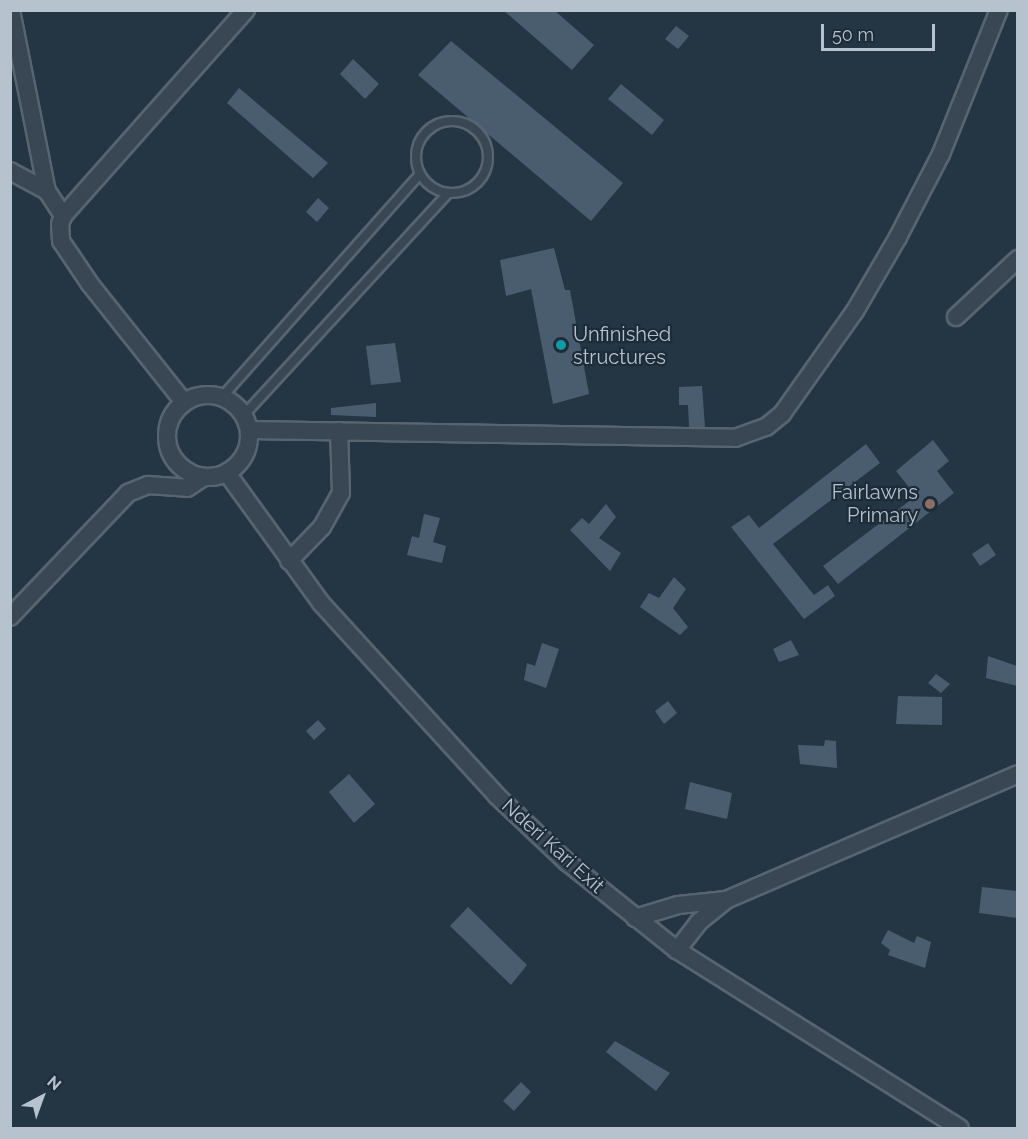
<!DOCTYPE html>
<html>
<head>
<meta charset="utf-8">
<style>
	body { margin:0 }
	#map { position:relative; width:1028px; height:1139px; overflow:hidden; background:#243644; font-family:Raleway,sans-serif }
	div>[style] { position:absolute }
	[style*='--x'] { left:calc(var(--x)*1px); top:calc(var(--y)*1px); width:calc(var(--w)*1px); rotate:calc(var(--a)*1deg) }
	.building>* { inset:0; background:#4a5d6e }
	.roads { filter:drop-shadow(2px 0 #576571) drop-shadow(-2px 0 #576571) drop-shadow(0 2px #576571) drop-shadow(0 -2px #576571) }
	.service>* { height:8px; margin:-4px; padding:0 4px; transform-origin:4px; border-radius:4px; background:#394754 }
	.service>.ring { margin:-4px; padding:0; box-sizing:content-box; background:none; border:8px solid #394754; border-radius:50% }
	.minor>* { height:16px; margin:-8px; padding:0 8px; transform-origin:8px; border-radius:8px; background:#394754 }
	.minor>.ring { margin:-8px; padding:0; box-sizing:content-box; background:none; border:16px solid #394754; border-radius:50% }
	.dots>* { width:16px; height:16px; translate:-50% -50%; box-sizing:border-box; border:3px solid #1d2c39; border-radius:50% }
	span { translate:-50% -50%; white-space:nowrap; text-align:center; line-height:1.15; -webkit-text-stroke:4.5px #1d2c39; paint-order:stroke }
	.poi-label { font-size:20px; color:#b6c2cd }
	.left { translate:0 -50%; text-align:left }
	.right { translate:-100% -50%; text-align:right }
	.street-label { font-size:20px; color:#b6c2cd }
	.frame { position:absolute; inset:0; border:12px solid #b6c2cd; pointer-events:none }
	.north { position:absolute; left:12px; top:1067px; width:60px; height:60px; -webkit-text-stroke:4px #1d2c39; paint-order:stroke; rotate:41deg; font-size:16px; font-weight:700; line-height:24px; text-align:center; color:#b6c2cd }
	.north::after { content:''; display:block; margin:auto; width:21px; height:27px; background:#b6c2cd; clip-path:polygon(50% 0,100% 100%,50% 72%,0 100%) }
	.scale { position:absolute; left:821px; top:24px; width:114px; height:27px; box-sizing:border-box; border:3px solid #b6c2cd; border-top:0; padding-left:8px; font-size:18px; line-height:21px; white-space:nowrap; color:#b6c2cd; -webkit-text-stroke:4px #1d2c39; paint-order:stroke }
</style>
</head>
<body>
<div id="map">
	<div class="building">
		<div style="clip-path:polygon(503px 10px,554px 10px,594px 45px,572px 70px)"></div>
		<div style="clip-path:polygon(676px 26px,689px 36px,678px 49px,665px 39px)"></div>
		<div style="clip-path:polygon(451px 41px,623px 183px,591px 221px,418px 75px)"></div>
		<div style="clip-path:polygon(353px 59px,379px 84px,365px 99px,340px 74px)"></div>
		<div style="clip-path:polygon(621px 84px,664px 120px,652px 135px,608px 99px)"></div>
		<div style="clip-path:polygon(239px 88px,328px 163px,313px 178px,227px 103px)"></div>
		<div style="clip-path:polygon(318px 198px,329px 208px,317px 222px,306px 212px)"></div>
		<div style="clip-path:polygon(554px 248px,565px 290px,570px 290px,589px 394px,553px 404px,531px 289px,506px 296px,500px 260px)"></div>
		<div style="clip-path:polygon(395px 343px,401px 382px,371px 385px,366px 346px)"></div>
		<div style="clip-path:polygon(702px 386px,705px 427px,689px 427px,688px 405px,679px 405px,679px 387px)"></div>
		<div style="clip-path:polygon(376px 403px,376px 417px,331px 415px,331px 408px)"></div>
		<div style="clip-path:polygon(933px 440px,949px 461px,937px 471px,954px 493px,838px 584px,823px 566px,916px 496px,896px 471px)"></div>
		<div style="clip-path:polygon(866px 444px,880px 463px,773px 544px,814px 595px,828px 585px,835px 596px,804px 619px,731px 527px,749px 515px,759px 528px)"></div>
		<div style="clip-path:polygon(606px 504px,616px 517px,599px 538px,621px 553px,610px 571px,570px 530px,582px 518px,589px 524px)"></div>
		<div style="clip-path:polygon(424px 514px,440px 518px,433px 542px,446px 546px,442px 563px,407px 555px,412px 536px,419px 538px)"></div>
		<div style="clip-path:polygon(988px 543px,996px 555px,980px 566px,972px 554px)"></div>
		<div style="clip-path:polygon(674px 577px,686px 589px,673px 608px,688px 627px,680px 635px,640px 607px,649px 593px,659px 598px)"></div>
		<div style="clip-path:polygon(791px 640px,799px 655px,779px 662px,773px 649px)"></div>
		<div style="clip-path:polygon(542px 643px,559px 649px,546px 688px,524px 680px,527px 663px,535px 666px)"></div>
		<div style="clip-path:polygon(988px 656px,1017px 666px,1017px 686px,986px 678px)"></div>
		<div style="clip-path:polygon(936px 674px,950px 684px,941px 693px,928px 683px)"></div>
		<div style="clip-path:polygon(898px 696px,942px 697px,942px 725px,896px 724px)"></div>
		<div style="clip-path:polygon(668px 701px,677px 713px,664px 724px,655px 711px)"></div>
		<div style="clip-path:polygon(318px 720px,326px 729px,314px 740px,306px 731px)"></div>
		<div style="clip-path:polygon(825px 740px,836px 741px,837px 768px,800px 764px,798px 745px,824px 746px)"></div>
		<div style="clip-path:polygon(349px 774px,375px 804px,354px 823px,329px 792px)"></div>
		<div style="clip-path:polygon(690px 782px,732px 793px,727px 819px,685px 809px)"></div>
		<div style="clip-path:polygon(982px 887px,1017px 891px,1017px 918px,979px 913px)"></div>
		<div style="clip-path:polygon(468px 907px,527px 965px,511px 985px,450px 926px)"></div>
		<div style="clip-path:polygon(888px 930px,914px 943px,917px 936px,931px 942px,925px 968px,888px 955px,890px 950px,881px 943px)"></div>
		<div style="clip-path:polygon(615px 1041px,670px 1073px,656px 1091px,606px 1052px)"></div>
		<div style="clip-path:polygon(521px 1082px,531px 1092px,514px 1111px,503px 1101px)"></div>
	</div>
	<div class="roads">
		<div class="service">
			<div class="ring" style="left:416px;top:121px;width:64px;height:64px"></div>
			<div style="--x:222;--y:397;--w:298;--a:-48.4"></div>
			<div style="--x:244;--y:415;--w:301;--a:-47.4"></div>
		</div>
		<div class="minor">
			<div style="--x:11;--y:10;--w:185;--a:78.8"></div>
			<div style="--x:10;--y:171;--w:42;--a:28.4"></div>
			<div style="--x:47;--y:191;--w:30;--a:57"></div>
			<div style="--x:956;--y:317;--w:85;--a:-43.1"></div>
			<div class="ring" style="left:167px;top:395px;width:66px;height:66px"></div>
			<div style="--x:183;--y:401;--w:149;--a:-128.5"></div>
			<div style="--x:90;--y:284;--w:52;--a:-124"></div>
			<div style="--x:61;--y:241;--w:17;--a:-93"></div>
			<div style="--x:60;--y:224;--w:9;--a:-69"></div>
			<div style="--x:63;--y:216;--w:276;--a:-48.4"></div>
			<div style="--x:249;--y:430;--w:486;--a:0.9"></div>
			<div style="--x:735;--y:438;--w:33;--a:-20"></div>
			<div style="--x:766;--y:427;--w:21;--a:-39"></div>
			<div style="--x:782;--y:414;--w:126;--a:-54.7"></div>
			<div style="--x:855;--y:311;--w:86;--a:-59.8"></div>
			<div style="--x:898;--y:237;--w:93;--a:-62.6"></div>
			<div style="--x:941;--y:154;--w:155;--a:-68.1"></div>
			<div style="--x:227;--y:473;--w:160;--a:54.1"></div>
			<div style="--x:321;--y:603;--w:261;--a:47.6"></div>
			<div style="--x:497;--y:796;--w:96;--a:43.3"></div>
			<div style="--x:567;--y:862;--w:141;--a:38.7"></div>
			<div style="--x:677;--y:950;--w:334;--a:32.2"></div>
			<div style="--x:289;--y:561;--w:47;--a:-45.9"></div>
			<div style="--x:322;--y:527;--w:39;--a:-61"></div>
			<div style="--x:341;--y:493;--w:62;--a:-91.8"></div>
			<div style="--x:10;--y:617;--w:171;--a:-46.4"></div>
			<div style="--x:128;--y:493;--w:22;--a:-22"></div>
			<div style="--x:148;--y:485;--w:39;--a:4"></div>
			<div style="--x:187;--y:488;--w:20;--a:-33"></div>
			<div style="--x:726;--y:900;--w:318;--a:-23.3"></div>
			<div style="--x:635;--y:918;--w:45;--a:-16.8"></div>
			<div style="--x:678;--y:905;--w:48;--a:-5.9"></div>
			<div style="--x:726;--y:900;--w:35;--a:141"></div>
			<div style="--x:699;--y:922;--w:36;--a:128"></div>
		</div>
	</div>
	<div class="dots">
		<div style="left:561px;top:345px;background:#0f9aa8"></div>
		<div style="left:930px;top:504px;background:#8d6e63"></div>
	</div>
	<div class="poi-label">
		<span class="left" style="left:573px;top:346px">Unfinished<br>structures</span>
		<span class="right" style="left:918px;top:504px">Fairlawns<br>Primary</span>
	</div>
	<div class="street-label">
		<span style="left:553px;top:846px;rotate:42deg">Nderi Kari Exit</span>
	</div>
	<div class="frame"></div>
	<div class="north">N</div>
	<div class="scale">50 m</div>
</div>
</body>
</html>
